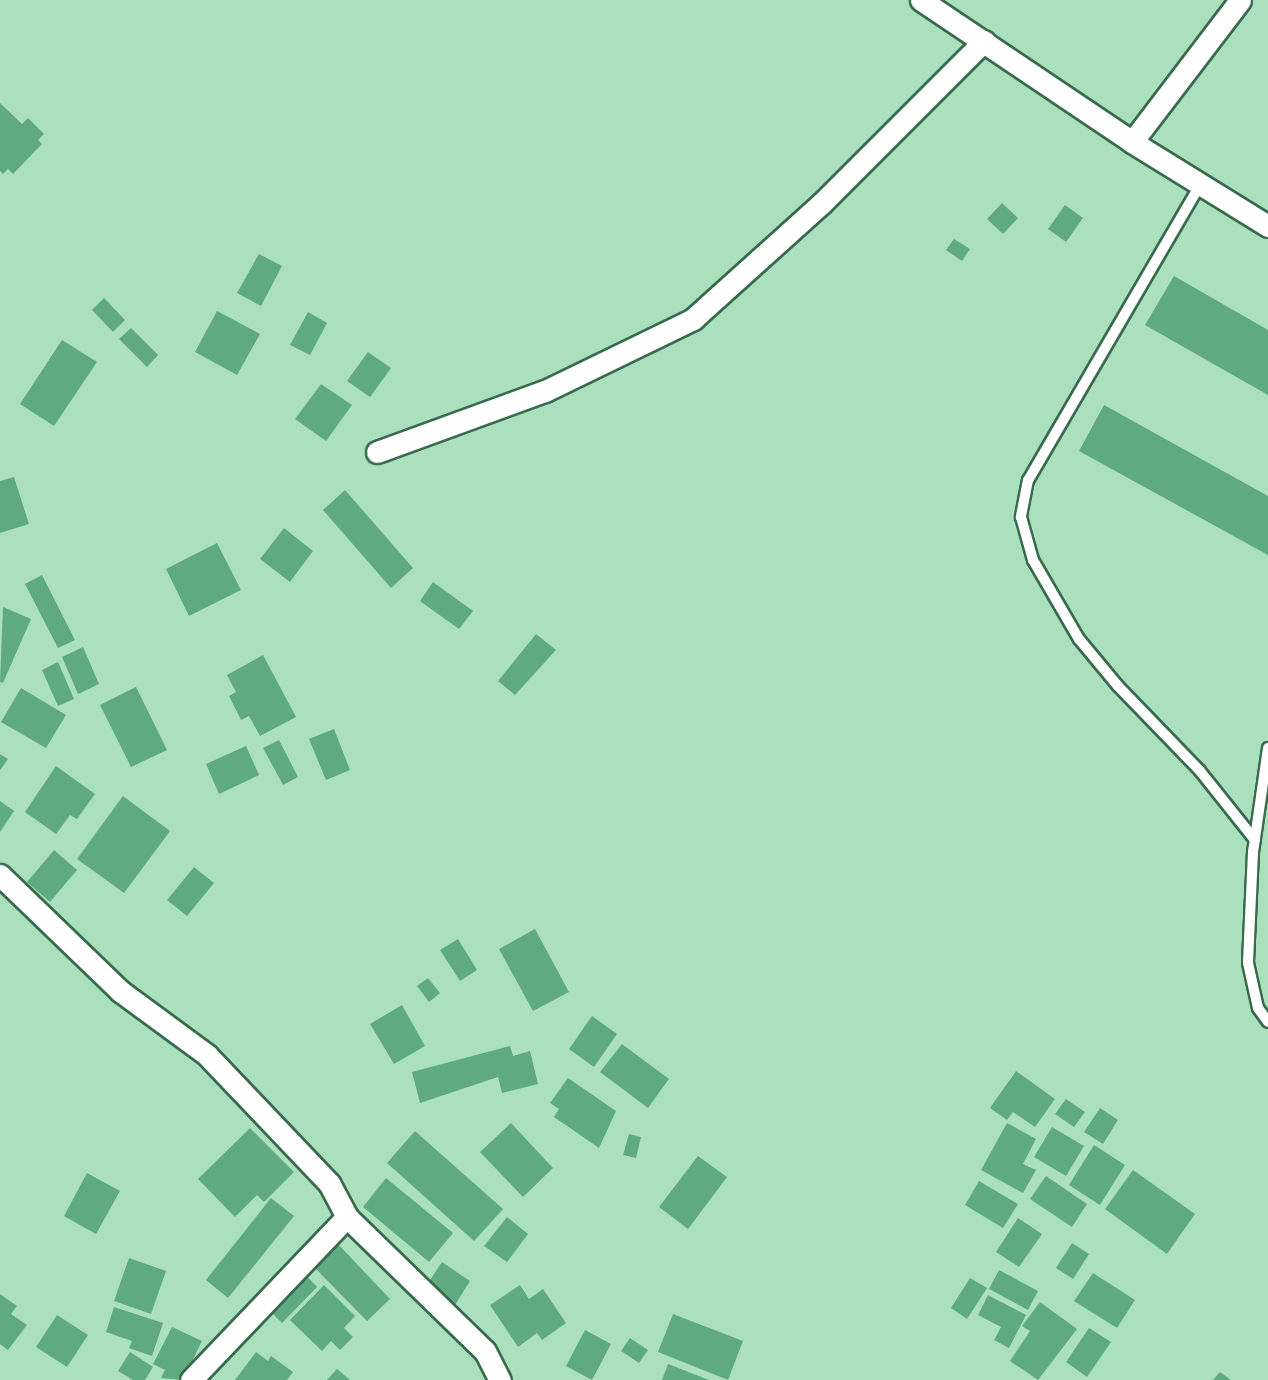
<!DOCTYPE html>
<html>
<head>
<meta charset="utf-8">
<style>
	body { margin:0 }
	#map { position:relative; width:1268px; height:1380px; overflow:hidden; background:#abe0bf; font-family:Raleway,sans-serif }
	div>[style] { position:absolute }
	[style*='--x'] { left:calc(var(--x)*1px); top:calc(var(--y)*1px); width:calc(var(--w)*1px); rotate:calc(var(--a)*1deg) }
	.building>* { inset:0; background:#5faa80 }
	.roads { filter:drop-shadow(2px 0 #396a4e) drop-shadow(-2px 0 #396a4e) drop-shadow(0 2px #396a4e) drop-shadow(0 -2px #396a4e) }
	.service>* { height:10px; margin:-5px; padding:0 5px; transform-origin:5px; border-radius:5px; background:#fff }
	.minor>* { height:21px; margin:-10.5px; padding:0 10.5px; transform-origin:10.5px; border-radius:10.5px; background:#fff }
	span { translate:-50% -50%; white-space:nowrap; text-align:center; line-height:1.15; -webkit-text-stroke:5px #b8edcc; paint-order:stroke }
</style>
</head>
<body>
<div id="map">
	<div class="building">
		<div style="clip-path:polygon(0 103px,22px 124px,28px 118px,44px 134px,38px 140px,42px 144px,13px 174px,8px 169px,3px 174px,0 171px)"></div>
		<div style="clip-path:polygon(1002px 203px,1018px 218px,1003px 234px,987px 219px)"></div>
		<div style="clip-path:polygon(1065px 205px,1083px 218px,1066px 242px,1048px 229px)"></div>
		<div style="clip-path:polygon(954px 239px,970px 249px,962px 261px,946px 250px)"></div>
		<div style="clip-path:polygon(259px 254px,282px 266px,261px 306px,237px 293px)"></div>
		<div style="clip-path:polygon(1174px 276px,1268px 330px,1268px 395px,1145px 325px)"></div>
		<div style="clip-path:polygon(104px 298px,125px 320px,113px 332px,92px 310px)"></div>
		<div style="clip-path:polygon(217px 311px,260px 334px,237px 375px,195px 352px)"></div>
		<div style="clip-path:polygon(308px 312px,327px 323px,310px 355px,290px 345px)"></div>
		<div style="clip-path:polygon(131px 328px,158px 355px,147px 367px,119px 339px)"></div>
		<div style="clip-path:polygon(62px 340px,97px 362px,54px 426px,20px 404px)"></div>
		<div style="clip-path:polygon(368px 352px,391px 368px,370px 397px,347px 381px)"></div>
		<div style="clip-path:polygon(321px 384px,352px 405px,326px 441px,295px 419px)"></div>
		<div style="clip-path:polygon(1104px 405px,1268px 496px,1268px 555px,1079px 451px)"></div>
		<div style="clip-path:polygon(14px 477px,29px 524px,0 533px,0 481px)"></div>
		<div style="clip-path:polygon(345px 490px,413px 568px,391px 588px,323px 510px)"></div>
		<div style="clip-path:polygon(284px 528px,313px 551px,290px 582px,260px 559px)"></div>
		<div style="clip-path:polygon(217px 543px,241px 590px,189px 616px,166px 569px)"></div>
		<div style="clip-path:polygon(42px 575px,75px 640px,58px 648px,25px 584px)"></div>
		<div style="clip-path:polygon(433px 582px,473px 611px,459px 629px,420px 601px)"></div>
		<div style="clip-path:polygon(3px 607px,31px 619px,3px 683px,0 682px)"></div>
		<div style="clip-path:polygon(536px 634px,556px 650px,515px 695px,498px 681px)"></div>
		<div style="clip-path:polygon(83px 647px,99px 684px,78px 694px,62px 657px)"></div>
		<div style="clip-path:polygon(263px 655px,296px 717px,260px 736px,249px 716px,241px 720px,229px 696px,236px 692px,227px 675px)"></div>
		<div style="clip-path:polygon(58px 662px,74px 699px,58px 706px,42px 670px)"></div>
		<div style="clip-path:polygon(136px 687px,167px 750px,131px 767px,100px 705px)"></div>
		<div style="clip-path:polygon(21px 688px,66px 715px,46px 748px,1px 722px)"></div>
		<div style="clip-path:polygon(334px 729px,350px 770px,326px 780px,309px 739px)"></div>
		<div style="clip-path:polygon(279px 740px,298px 777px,283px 785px,263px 748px)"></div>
		<div style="clip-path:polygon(246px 746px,259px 775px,219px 794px,206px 764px)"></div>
		<div style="clip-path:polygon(0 754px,8px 759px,0 770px)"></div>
		<div style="clip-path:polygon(56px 766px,95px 794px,77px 819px,70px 815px,56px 834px,25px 812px)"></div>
		<div style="clip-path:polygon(123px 796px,170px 831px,124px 893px,77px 859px)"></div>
		<div style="clip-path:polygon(0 801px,14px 811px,0 832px)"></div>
		<div style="clip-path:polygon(54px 850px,77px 870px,50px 902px,27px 882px)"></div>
		<div style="clip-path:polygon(194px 867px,214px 883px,187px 916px,167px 900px)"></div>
		<div style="clip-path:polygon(535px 929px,569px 992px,533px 1011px,499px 949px)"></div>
		<div style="clip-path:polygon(458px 939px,477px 970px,460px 981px,440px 950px)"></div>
		<div style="clip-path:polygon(428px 978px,440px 993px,429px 1002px,417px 986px)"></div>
		<div style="clip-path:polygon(402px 1005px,425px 1046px,394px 1064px,370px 1024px)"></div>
		<div style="clip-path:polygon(592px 1016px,617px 1034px,594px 1067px,569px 1049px)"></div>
		<div style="clip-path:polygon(622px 1044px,669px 1079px,648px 1108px,600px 1072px)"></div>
		<div style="clip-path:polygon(510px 1046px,513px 1056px,530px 1051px,538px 1084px,502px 1093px,498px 1077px,420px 1103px,412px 1072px)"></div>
		<div style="clip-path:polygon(1016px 1071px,1055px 1099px,1035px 1127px,1013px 1112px,1007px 1120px,990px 1108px)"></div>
		<div style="clip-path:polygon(568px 1078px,616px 1111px,599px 1148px,554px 1117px,559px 1109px,550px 1103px)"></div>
		<div style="clip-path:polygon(1066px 1099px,1085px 1112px,1074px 1127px,1055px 1114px)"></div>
		<div style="clip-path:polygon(1100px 1108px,1118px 1120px,1103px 1144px,1084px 1132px)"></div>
		<div style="clip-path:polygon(511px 1123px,553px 1168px,523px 1197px,480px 1152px)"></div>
		<div style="clip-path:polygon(1007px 1123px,1036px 1139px,1023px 1164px,1036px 1170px,1023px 1193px,981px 1170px)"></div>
		<div style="clip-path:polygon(1052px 1127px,1084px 1146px,1066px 1176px,1034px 1157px)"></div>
		<div style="clip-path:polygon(250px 1128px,294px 1172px,264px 1202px,257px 1195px,235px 1217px,198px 1179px)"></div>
		<div style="clip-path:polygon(415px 1131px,503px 1209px,474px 1241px,387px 1163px)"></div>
		<div style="clip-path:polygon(629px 1134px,641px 1137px,636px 1158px,623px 1155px)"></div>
		<div style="clip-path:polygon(1094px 1145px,1125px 1165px,1100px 1205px,1069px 1185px)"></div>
		<div style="clip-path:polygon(698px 1156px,727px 1177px,688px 1229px,659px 1207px)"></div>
		<div style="clip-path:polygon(1133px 1170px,1195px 1214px,1167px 1254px,1105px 1209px)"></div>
		<div style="clip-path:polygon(87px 1173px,120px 1191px,96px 1234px,64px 1216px)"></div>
		<div style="clip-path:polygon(1046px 1176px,1087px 1204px,1072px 1227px,1030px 1199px)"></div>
		<div style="clip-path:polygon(386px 1178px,453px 1233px,429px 1262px,363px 1207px)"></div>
		<div style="clip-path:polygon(979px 1181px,1018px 1204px,1003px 1228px,965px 1205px)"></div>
		<div style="clip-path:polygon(271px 1198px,294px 1216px,228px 1298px,206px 1280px)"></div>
		<div style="clip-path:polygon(507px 1217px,528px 1234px,507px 1262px,484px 1246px)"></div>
		<div style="clip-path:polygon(1018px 1218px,1042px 1234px,1019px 1267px,996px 1252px)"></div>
		<div style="clip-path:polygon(337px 1243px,390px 1299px,367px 1321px,313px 1266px)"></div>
		<div style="clip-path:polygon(1072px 1243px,1089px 1254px,1073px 1279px,1056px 1268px)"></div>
		<div style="clip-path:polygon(129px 1258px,166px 1271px,151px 1314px,114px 1301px)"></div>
		<div style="clip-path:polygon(442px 1262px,470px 1281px,455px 1305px,426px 1286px)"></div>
		<div style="clip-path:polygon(999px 1270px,1038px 1291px,1028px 1310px,989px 1289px)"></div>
		<div style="clip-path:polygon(303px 1272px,317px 1287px,282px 1323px,267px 1308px)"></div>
		<div style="clip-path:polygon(1093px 1273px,1135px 1300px,1117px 1328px,1074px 1301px)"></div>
		<div style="clip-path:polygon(970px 1278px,987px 1288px,967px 1319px,951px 1308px)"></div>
		<div style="clip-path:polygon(324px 1285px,355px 1316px,344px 1328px,353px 1337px,340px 1350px,331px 1341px,322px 1351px,290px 1320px)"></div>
		<div style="clip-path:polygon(520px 1285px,529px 1299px,543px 1289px,566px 1323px,542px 1340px,537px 1333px,518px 1347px,490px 1305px)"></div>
		<div style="clip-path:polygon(0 1294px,17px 1306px,11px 1314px,27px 1325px,8px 1350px,0 1344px)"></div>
		<div style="clip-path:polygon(988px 1295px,1026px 1315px,1009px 1348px,994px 1340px,1001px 1327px,978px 1315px)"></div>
		<div style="clip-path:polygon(1040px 1302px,1077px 1329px,1038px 1380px,1010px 1361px,1030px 1331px,1022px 1326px)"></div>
		<div style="clip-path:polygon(114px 1307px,163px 1323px,152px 1356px,129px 1348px,132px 1341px,106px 1332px)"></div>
		<div style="clip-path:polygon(673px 1314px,743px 1341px,728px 1380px,658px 1352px)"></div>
		<div style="clip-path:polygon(57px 1315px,88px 1335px,67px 1367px,36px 1347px)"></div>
		<div style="clip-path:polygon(172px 1327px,202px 1341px,183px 1380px,161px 1378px,165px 1370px,153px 1364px)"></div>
		<div style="clip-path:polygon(1089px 1328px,1111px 1342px,1087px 1377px,1066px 1362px)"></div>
		<div style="clip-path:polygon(585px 1330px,611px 1344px,592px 1380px,566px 1366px)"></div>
		<div style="clip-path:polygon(630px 1338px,648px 1350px,639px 1363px,621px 1351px)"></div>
		<div style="clip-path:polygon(130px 1352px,153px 1367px,145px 1380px,133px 1380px,118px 1371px)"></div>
		<div style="clip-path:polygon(256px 1352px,268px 1361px,271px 1356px,293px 1372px,287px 1380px,235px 1380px)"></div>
		<div style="clip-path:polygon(668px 1364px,709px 1380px,662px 1380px)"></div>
		<div style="clip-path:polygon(337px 1369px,350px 1380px,327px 1380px)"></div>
		<div style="clip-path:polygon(1220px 1372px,1231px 1380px,1213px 1380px)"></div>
	</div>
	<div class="roads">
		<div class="service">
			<div style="--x:1200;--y:185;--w:341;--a:120.2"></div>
			<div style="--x:1028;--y:480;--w:38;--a:101"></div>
			<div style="--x:1021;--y:517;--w:45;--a:74.4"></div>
			<div style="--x:1033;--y:560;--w:91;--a:59.8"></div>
			<div style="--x:1079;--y:639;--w:61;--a:50.3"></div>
			<div style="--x:1118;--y:686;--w:118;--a:46"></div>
			<div style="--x:1200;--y:771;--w:88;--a:51.4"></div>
			<div style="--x:1268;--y:748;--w:105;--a:98.2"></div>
			<div style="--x:1253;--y:852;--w:111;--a:92.6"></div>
			<div style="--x:1248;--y:963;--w:46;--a:77.5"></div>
			<div style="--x:1258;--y:1008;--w:17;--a:54"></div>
		</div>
		<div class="minor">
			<div style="--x:921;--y:0;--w:254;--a:33.9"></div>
			<div style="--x:1132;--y:142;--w:160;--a:31.7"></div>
			<div style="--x:1132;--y:142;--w:178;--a:-52.7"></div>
			<div style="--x:377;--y:452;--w:179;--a:-20"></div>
			<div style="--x:545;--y:391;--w:165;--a:-25.9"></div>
			<div style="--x:693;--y:319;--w:173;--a:-42"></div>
			<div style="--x:822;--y:203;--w:229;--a:-45"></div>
			<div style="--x:0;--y:875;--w:167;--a:44"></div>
			<div style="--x:120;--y:991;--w:108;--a:36.3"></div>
			<div style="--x:207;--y:1055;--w:177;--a:46.4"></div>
			<div style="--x:329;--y:1183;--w:38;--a:62"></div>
			<div style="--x:347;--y:1217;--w:192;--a:44.2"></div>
			<div style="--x:485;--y:1351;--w:33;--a:63"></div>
			<div style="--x:191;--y:1380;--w:226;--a:-46.3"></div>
		</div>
	</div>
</div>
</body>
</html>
